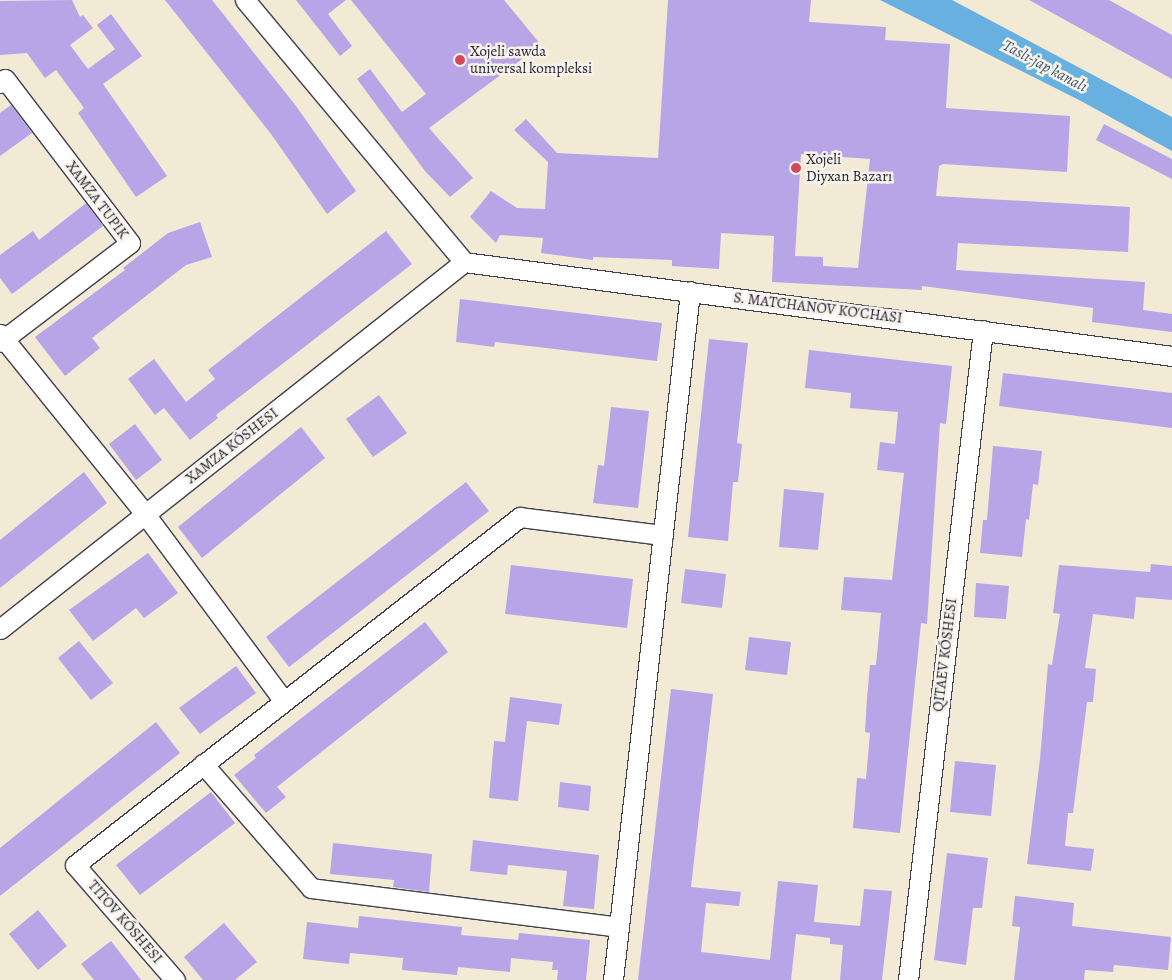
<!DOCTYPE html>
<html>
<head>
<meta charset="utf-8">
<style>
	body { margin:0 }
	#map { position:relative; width:1172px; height:980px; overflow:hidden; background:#f3ead5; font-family:Alegreya,serif }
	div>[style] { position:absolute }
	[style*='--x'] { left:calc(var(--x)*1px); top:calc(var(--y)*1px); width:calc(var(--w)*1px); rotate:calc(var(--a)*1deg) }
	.water>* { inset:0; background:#67b0df }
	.building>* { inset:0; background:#b7a5e7 }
	.roads { filter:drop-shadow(1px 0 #414052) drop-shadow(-1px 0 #414052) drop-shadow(0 1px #414052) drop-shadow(0 -1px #414052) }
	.street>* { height:19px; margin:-9.5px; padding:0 9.5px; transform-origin:9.5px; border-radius:9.5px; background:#fff }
	.dots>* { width:14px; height:14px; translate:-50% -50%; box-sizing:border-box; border:2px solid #f7f3e8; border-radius:50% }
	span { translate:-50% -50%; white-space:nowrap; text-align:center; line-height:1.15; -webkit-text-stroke:5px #f7f3e8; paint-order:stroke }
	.poi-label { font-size:15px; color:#22223b }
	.left { translate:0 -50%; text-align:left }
	.street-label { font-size:15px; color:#22223b }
	.water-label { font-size:16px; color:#3a5474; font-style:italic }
</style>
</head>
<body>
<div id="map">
	<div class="water">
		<div style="clip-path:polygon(880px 0,952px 0,1172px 117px,1172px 151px,1081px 101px)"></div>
	</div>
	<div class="building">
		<div style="clip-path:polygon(72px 0,80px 17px,83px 15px,93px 28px,70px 45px,88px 69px,115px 49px,97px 25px,111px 14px,142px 56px,103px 84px,167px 176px,136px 197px,78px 113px,84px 108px,56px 70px,45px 78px,27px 53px,0 55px,0 1px)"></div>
		<div style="clip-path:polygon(165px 0,212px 0,296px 106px,356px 191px,327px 214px,271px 134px)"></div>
		<div style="clip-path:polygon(296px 0,346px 0,328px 14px,352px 46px,340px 56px)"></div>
		<div style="clip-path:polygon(351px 0,504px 0,541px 45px,429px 128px,473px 178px,450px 197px,425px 171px,357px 79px,370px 69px,402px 112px,426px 94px)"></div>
		<div style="clip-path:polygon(evenodd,668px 0,811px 0,809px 22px,886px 27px,885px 40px,950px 44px,946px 108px,1070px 116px,1067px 172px,943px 164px,939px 166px,936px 196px,1130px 207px,1128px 252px,958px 243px,956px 270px,1145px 282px,1143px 310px,1172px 314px,1172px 332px,1092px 322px,1093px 308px,922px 286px,922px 290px,772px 282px,774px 236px,721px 233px,719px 269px,672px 266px,672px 260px,593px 257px,593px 260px,541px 253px,543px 238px,500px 235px,496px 243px,470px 217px,491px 191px,517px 208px,545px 209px,548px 162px,514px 130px,526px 119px,557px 153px,658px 158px,668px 0,801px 154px,870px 159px,858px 268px,823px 266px,823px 257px,795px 256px,801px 154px)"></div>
		<div style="clip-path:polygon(1029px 0,1109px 0,1172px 35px,1172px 79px)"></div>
		<div style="clip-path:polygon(11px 105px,32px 133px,0 156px,0 113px)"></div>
		<div style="clip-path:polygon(1104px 124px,1172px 159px,1172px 179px,1096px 140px)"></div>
		<div style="clip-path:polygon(86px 203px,103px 226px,12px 294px,0 278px,0 255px,33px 231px,39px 240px)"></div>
		<div style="clip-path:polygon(200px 222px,212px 257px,186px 265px,92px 338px,100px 348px,65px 376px,35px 337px,125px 270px,123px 268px,168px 233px)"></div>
		<div style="clip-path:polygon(386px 231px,412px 264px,216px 415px,218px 418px,190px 440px,164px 408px,155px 415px,128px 379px,154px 359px,186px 402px,215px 379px,208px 370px)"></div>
		<div style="clip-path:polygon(460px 299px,662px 323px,657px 361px,495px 342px,494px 347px,456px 342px)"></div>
		<div style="clip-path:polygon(709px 339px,748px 343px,737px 443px,742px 444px,738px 482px,733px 482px,728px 541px,688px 537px)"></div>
		<div style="clip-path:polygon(809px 350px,952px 366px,946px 424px,940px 423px,927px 624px,921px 623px,900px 833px,853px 828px,857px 778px,866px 779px,870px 733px,865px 732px,867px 698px,870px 665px,876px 665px,881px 613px,841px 610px,844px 577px,892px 580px,904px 473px,877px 470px,880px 442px,895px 444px,898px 412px,850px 408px,851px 393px,805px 388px)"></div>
		<div style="clip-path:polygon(1003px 373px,1172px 393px,1172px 428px,999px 406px)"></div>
		<div style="clip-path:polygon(379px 395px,407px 433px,373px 457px,346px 419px)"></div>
		<div style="clip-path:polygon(611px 407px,649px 411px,638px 508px,593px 503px,598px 465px,604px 466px)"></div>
		<div style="clip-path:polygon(135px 424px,162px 460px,136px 480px,109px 444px)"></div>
		<div style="clip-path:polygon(301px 427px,325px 458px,202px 558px,178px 527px)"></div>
		<div style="clip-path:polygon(993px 446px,1042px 451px,1038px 485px,1033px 484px,1029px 520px,1026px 519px,1022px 557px,980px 553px,983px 520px,987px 520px)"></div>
		<div style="clip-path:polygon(84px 472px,107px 503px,0 588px,0 540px)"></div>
		<div style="clip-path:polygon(466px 482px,489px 511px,289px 667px,266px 637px)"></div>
		<div style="clip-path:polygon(784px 489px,824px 493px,818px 550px,779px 547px)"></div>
		<div style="clip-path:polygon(148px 553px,178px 593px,144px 618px,136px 608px,93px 641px,69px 610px)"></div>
		<div style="clip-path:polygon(1151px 564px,1172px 566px,1172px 600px,1136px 597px,1134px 619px,1093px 614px,1085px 668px,1096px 669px,1093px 702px,1087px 702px,1073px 813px,1068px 813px,1065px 846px,1094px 849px,1091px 871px,1027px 864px,1040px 759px,1048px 664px,1052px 665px,1060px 614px,1053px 613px,1059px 565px,1150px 572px)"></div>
		<div style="clip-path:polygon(511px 565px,633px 579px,627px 628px,505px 614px)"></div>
		<div style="clip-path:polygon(685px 569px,726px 574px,722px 608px,681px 603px)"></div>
		<div style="clip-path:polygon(976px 583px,1009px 586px,1006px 619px,974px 617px)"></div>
		<div style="clip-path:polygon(425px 622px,448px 652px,277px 787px,286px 797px,266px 813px,234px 775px,256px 758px,254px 755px)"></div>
		<div style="clip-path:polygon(749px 637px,791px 642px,787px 675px,745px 670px)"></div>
		<div style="clip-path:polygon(79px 641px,113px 683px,91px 700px,58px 658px)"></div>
		<div style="clip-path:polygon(236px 666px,256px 693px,200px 734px,179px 708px)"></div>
		<div style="clip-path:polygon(671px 689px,713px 694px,691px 887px,741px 892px,739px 906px,706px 903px,701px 952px,770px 960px,778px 881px,818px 885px,814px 922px,860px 926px,864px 889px,892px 891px,882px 980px,840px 980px,843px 945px,830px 944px,830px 938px,796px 934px,791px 980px,638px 980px)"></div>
		<div style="clip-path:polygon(510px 697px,562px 704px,559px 725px,527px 721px,518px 801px,489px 798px,494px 741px,505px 742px)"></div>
		<div style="clip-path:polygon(156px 722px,180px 753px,0 896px,0 848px)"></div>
		<div style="clip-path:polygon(955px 761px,996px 765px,991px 816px,950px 812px)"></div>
		<div style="clip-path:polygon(560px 782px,591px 786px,589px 811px,558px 807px)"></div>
		<div style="clip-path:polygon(211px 792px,235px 823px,140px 895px,116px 865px)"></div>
		<div style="clip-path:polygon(473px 840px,599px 855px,594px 909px,563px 906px,567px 871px,508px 865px,507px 875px,470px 871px)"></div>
		<div style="clip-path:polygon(333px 843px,432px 854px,429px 892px,393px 887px,394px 880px,330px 874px)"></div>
		<div style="clip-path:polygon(947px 853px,988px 858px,982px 908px,973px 908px,966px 965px,934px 960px)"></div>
		<div style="clip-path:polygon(1015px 896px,1074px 903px,1072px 926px,1171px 937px,1168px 970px,1114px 965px,1113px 972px,1085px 970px,1084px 980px,1014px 980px,1020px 927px,1012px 926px)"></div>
		<div style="clip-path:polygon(38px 910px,67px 946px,38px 970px,9px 934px)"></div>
		<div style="clip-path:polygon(359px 916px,462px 927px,461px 935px,518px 940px,519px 933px,590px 940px,586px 980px,557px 980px,558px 970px,552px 970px,553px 962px,511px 958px,510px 972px,458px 967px,457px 975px,402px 970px,403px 958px,350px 953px,349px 964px,303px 959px,307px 922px,358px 928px)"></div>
		<div style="clip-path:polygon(224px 923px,257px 962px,235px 980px,203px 980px,184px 957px)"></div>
		<div style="clip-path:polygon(111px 941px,141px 980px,94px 980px,81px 964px)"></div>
	</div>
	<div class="roads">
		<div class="street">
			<div style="--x:245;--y:0;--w:341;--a:50.1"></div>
			<div style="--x:0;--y:83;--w:6;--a:-39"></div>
			<div style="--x:5;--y:79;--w:206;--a:52.7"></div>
			<div style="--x:130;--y:243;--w:163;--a:142.7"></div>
			<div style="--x:464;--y:262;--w:714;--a:7.56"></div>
			<div style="--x:0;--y:334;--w:231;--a:51.1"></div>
			<div style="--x:145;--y:514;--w:232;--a:53.4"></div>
			<div style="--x:0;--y:629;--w:592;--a:-38.34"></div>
			<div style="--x:203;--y:764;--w:164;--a:48.9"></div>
			<div style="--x:311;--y:888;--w:310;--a:7.2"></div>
			<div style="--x:175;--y:980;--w:152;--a:-131"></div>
			<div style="--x:75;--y:865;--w:565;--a:-38.03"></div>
			<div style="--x:520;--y:517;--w:144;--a:7.2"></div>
			<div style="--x:613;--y:980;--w:693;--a:-83.62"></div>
			<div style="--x:908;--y:980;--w:654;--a:-83.42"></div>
		</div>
	</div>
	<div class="dots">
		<div style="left:460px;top:60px;background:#d1495b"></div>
		<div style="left:796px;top:168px;background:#d1495b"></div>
	</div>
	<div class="poi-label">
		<span class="left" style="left:470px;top:60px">Xojeli sawda<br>universal kompleksi</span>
		<span class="left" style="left:806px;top:168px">Xojeli<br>Diyxan Bazarı</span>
	</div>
	<div class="street-label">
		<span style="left:97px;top:200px;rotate:53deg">XAMZA TUPIK</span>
		<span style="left:818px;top:308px;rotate:7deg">S. MATCHANOV KO'CHASI</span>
		<span style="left:232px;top:446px;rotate:-38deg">XAMZA KÓSHESI</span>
		<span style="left:945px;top:655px;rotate:-83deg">QITAEV KÓSHESI</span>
		<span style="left:125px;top:922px;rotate:49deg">TITOV KÓSHESI</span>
	</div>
	<div class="water-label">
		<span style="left:1045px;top:66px;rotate:28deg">Taslı-jap kanalı</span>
	</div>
</div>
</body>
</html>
